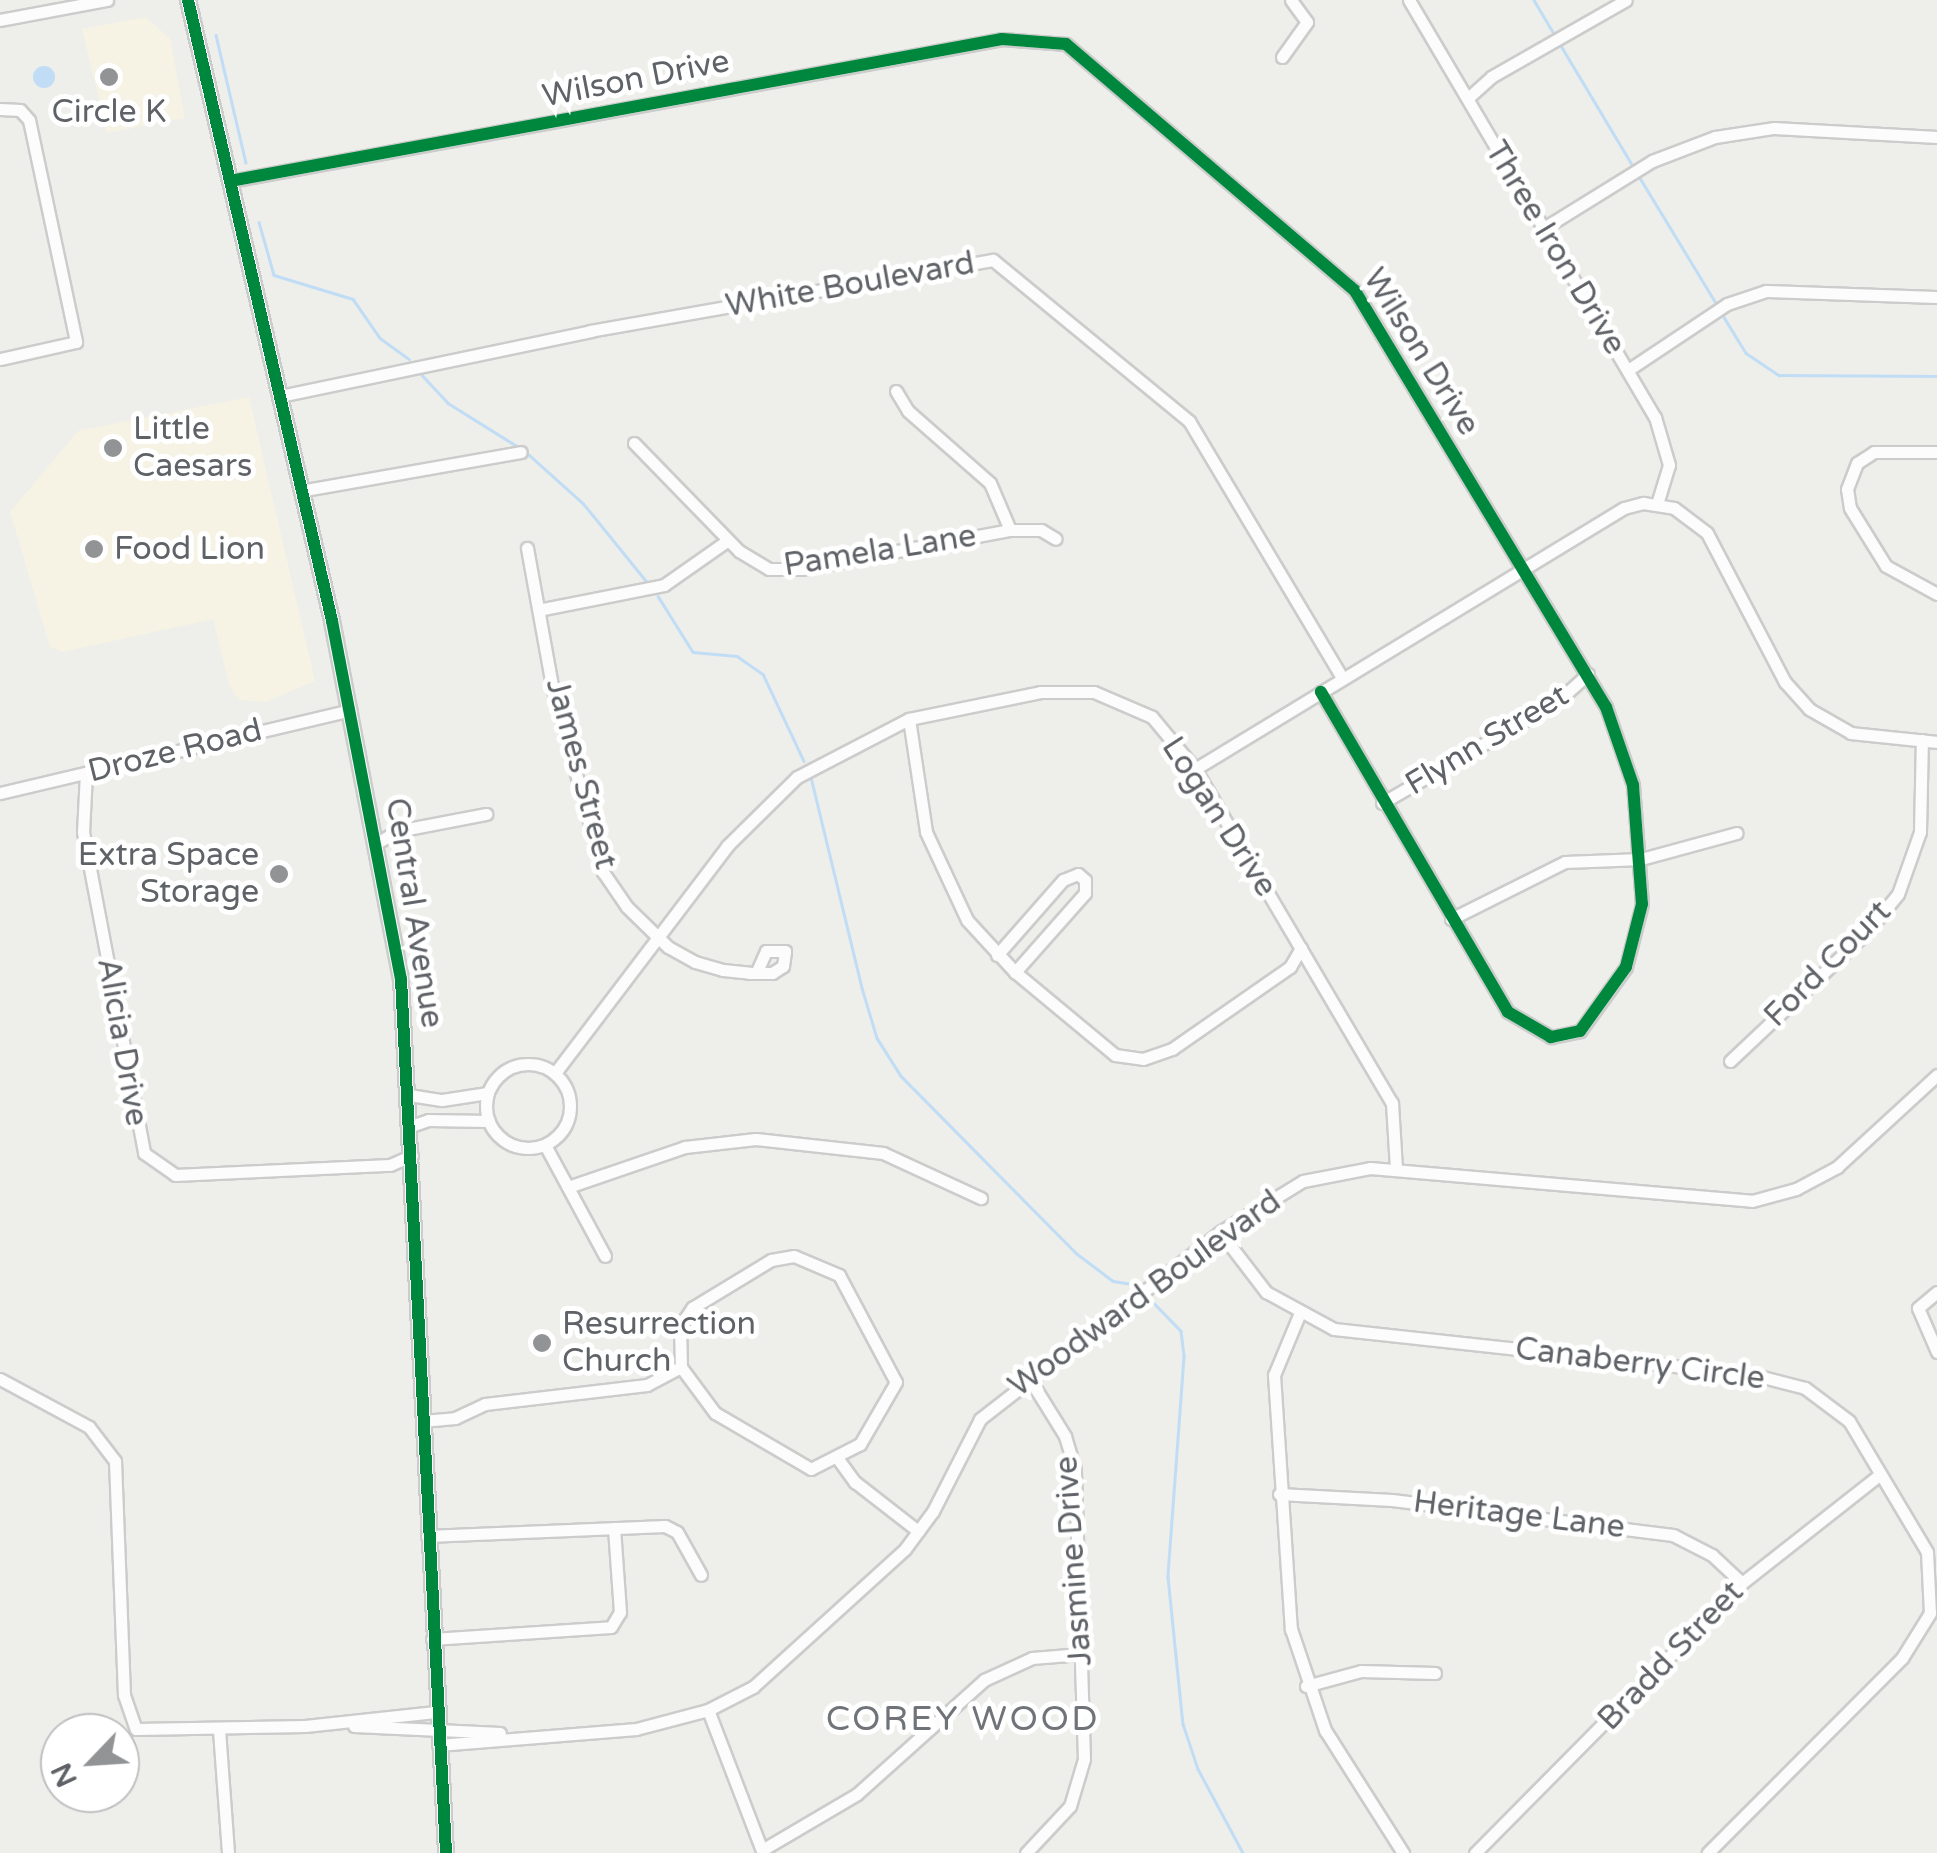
<!DOCTYPE html>
<html>
<head>
<meta charset="utf-8">
<style>
	body { margin:0 }
	#map { position:relative; width:1937px; height:1853px; overflow:hidden; background:#eeeeea; font-family:"Varela Round",sans-serif }
	div>[style] { position:absolute }
	[style*='--x'] { left:calc(var(--x)*1px); top:calc(var(--y)*1px); width:calc(var(--w)*1px); rotate:calc(var(--a)*1deg) }
	.commercial>* { inset:0; background:#f6f3e5 }
	.water>* { inset:0; background:#c1ddf5 }
	.round { border-radius:50% }
	.stream>* { height:2.5px; margin:-1.25px; padding:0 1.25px; transform-origin:1.25px; border-radius:1.25px; background:#c1ddf5 }
	.roads { filter:drop-shadow(2px 0 #cbcccb) drop-shadow(-2px 0 #cbcccb) drop-shadow(0 2px #cbcccb) drop-shadow(0 -2px #cbcccb) }
	.minor>* { height:11px; margin:-5.5px; padding:0 5.5px; transform-origin:5.5px; border-radius:5.5px; background:#fcfcfc }
	.minor>.ring { margin:-5.5px; padding:0; box-sizing:content-box; background:none; border:11px solid #fcfcfc; border-radius:50% }
	.tertiary>* { height:14px; margin:-7px; padding:0 7px; transform-origin:7px; border-radius:7px; background:#fcfcfc }
	.cycleway>* { height:12px; margin:-6px; padding:0 6px; transform-origin:6px; border-radius:6px; background:#00873e }
	.dots>* { width:28px; height:28px; translate:-50% -50%; box-sizing:border-box; border:5px solid #fff; border-radius:50% }
	span { translate:-50% -50%; white-space:nowrap; text-align:center; line-height:1.15; -webkit-text-stroke:10px #fff; paint-order:stroke }
	.street-label { font-size:32px; color:#5f6267 }
	.poi-label { font-size:32px; color:#5f6267 }
	.left { translate:0 -50%; text-align:left }
	.right { translate:-100% -50%; text-align:right }
	.neighbourhood-label { font-size:35px; color:#707479; letter-spacing:2.5px }
	.north { position:absolute; left:40px; top:1713px; width:100px; height:100px; box-sizing:border-box; background:#fff; border:2px solid #bfc0c2; border-radius:50%; rotate:245deg; font-size:28px; font-weight:700; line-height:40px; text-align:center; color:#5f6267 }
	.north::after { content:''; display:block; margin:auto; width:35px; height:45px; background:#919395; clip-path:polygon(50% 0,100% 100%,50% 72%,0 100%) }
</style>
</head>
<body>
<div id="map">
	<div class="commercial">
		<div style="clip-path:polygon(146px 17px,170px 39px,185px 118px,107px 133px,82px 29px)"></div>
		<div style="clip-path:polygon(249px 397px,315px 681px,265px 702px,239px 700px,229px 685px,213px 619px,63px 652px,50px 647px,10px 512px,78px 431px)"></div>
	</div>
	<div class="water">
		<div class="round" style="left:33px;top:66px;width:22px;height:22px"></div>
	</div>
	<div class="stream">
		<div style="--x:1534;--y:0;--w:43;--a:59.3"></div>
		<div style="--x:216;--y:35;--w:131;--a:76.8"></div>
		<div style="--x:1560;--y:44;--w:142;--a:59.1"></div>
		<div style="--x:1637;--y:173;--w:152;--a:58.7"></div>
		<div style="--x:259;--y:222;--w:55;--a:74.2"></div>
		<div style="--x:274;--y:275;--w:83;--a:16.9"></div>
		<div style="--x:353;--y:299;--w:47;--a:55.3"></div>
		<div style="--x:380;--y:338;--w:36;--a:36"></div>
		<div style="--x:1722;--y:314;--w:46;--a:58.4"></div>
		<div style="--x:1746;--y:353;--w:40;--a:34"></div>
		<div style="--x:1779;--y:375;--w:158;--a:0.4"></div>
		<div style="--x:422;--y:375;--w:38;--a:47"></div>
		<div style="--x:448;--y:403;--w:85;--a:32"></div>
		<div style="--x:527;--y:453;--w:75;--a:41.8"></div>
		<div style="--x:583;--y:503;--w:102;--a:51"></div>
		<div style="--x:658;--y:596;--w:66;--a:58"></div>
		<div style="--x:693;--y:652;--w:44;--a:5.2"></div>
		<div style="--x:737;--y:656;--w:32;--a:35"></div>
		<div style="--x:763;--y:674;--w:96;--a:64.8"></div>
		<div style="--x:811;--y:777;--w:217;--a:76.4"></div>
		<div style="--x:862;--y:988;--w:52;--a:73.3"></div>
		<div style="--x:877;--y:1038;--w:45;--a:57.7"></div>
		<div style="--x:901;--y:1076;--w:249;--a:45.3"></div>
		<div style="--x:1076;--y:1253;--w:46;--a:37.1"></div>
		<div style="--x:1113;--y:1281;--w:25;--a:9"></div>
		<div style="--x:1151;--y:1300;--w:43;--a:45.9"></div>
		<div style="--x:1181;--y:1331;--w:26;--a:83"></div>
		<div style="--x:1184;--y:1357;--w:221;--a:94.2"></div>
		<div style="--x:1168;--y:1577;--w:148;--a:84.2"></div>
		<div style="--x:1183;--y:1724;--w:47;--a:71.6"></div>
		<div style="--x:1198;--y:1769;--w:95;--a:61.8"></div>
	</div>
	<div class="roads">
		<div class="minor">
			<div style="--x:1409;--y:0;--w:484;--a:59.5"></div>
			<div style="--x:1655;--y:417;--w:50;--a:73.7"></div>
			<div style="--x:1669;--y:465;--w:41;--a:107.1"></div>
			<div style="--x:0;--y:20;--w:109;--a:-10.6"></div>
			<div style="--x:1282;--y:57;--w:43;--a:-54.5"></div>
			<div style="--x:1307;--y:22;--w:27;--a:-126"></div>
			<div style="--x:1468;--y:98;--w:31;--a:-42"></div>
			<div style="--x:1491;--y:77;--w:155;--a:-29.7"></div>
			<div style="--x:0;--y:109;--w:20;--a:3"></div>
			<div style="--x:20;--y:110;--w:13;--a:48"></div>
			<div style="--x:29;--y:120;--w:227;--a:78"></div>
			<div style="--x:76;--y:342;--w:78;--a:167.4"></div>
			<div style="--x:230;--y:181;--w:785;--a:-10.42"></div>
			<div style="--x:1002;--y:39;--w:64;--a:4.5"></div>
			<div style="--x:1066;--y:44;--w:380;--a:40.5"></div>
			<div style="--x:1355;--y:291;--w:486;--a:58.9"></div>
			<div style="--x:1606;--y:707;--w:83;--a:70.9"></div>
			<div style="--x:1633;--y:785;--w:119;--a:85.7"></div>
			<div style="--x:1642;--y:904;--w:65;--a:104.3"></div>
			<div style="--x:1626;--y:967;--w:79;--a:125.7"></div>
			<div style="--x:1580;--y:1031;--w:30;--a:168"></div>
			<div style="--x:1551;--y:1037;--w:50;--a:-149.8"></div>
			<div style="--x:1508;--y:1012;--w:371;--a:-120.3"></div>
			<div style="--x:1544;--y:228;--w:127;--a:-31.8"></div>
			<div style="--x:1652;--y:161;--w:67;--a:-20.9"></div>
			<div style="--x:1715;--y:137;--w:60;--a:-8.7"></div>
			<div style="--x:1774;--y:128;--w:163;--a:3.2"></div>
			<div style="--x:1628;--y:370;--w:119;--a:-33.7"></div>
			<div style="--x:1727;--y:304;--w:41;--a:-18.4"></div>
			<div style="--x:1766;--y:291;--w:171;--a:2"></div>
			<div style="--x:896;--y:391;--w:23;--a:59"></div>
			<div style="--x:908;--y:411;--w:109;--a:41.3"></div>
			<div style="--x:990;--y:483;--w:51;--a:66.9"></div>
			<div style="--x:280;--y:396;--w:317;--a:-11.8"></div>
			<div style="--x:590;--y:331;--w:409;--a:-10"></div>
			<div style="--x:993;--y:260;--w:254;--a:39.4"></div>
			<div style="--x:1189;--y:421;--w:300;--a:59.2"></div>
			<div style="--x:634;--y:443;--w:151;--a:45.8"></div>
			<div style="--x:739;--y:551;--w:35;--a:31"></div>
			<div style="--x:769;--y:569;--w:32;--a:0"></div>
			<div style="--x:801;--y:569;--w:213;--a:-10.6"></div>
			<div style="--x:1010;--y:530;--w:31;--a:0"></div>
			<div style="--x:1041;--y:530;--w:17;--a:31"></div>
			<div style="--x:1937;--y:452;--w:63;--a:180"></div>
			<div style="--x:1874;--y:452;--w:20;--a:147"></div>
			<div style="--x:1857;--y:463;--w:28;--a:111"></div>
			<div style="--x:1847;--y:489;--w:19;--a:81"></div>
			<div style="--x:1850;--y:508;--w:68;--a:58.2"></div>
			<div style="--x:1886;--y:566;--w:58;--a:28.8"></div>
			<div style="--x:300;--y:491;--w:224;--a:-10"></div>
			<div style="--x:527;--y:548;--w:140;--a:79.7"></div>
			<div style="--x:552;--y:686;--w:193;--a:74.7"></div>
			<div style="--x:603;--y:872;--w:42;--a:55.6"></div>
			<div style="--x:627;--y:907;--w:57;--a:44.3"></div>
			<div style="--x:668;--y:947;--w:31;--a:29"></div>
			<div style="--x:695;--y:962;--w:29;--a:16"></div>
			<div style="--x:723;--y:970;--w:27;--a:6"></div>
			<div style="--x:750;--y:973;--w:22;--a:0"></div>
			<div style="--x:772;--y:973;--w:13;--a:-32"></div>
			<div style="--x:783;--y:966;--w:15;--a:-82"></div>
			<div style="--x:785;--y:951;--w:19;--a:180"></div>
			<div style="--x:766;--y:951;--w:24;--a:114"></div>
			<div style="--x:543;--y:609;--w:123;--a:-11.2"></div>
			<div style="--x:664;--y:585;--w:78;--a:-35.1"></div>
			<div style="--x:909;--y:719;--w:114;--a:81.4"></div>
			<div style="--x:926;--y:832;--w:97;--a:65"></div>
			<div style="--x:967;--y:920;--w:71;--a:47.3"></div>
			<div style="--x:1015;--y:972;--w:130;--a:39.7"></div>
			<div style="--x:1115;--y:1055;--w:28;--a:8"></div>
			<div style="--x:1143;--y:1059;--w:31;--a:-19"></div>
			<div style="--x:1172;--y:1049;--w:144;--a:-34.8"></div>
			<div style="--x:1290;--y:967;--w:22;--a:-60"></div>
			<div style="--x:1195;--y:769;--w:502;--a:-31.32"></div>
			<div style="--x:1624;--y:508;--w:20;--a:-15"></div>
			<div style="--x:1643;--y:503;--w:31;--a:9"></div>
			<div style="--x:1674;--y:508;--w:41;--a:37.1"></div>
			<div style="--x:1707;--y:533;--w:168;--a:62.4"></div>
			<div style="--x:1785;--y:682;--w:36;--a:48"></div>
			<div style="--x:1809;--y:709;--w:48;--a:29.7"></div>
			<div style="--x:1851;--y:733;--w:86;--a:6"></div>
			<div style="--x:86;--y:773;--w:59;--a:92.9"></div>
			<div style="--x:83;--y:832;--w:327;--a:79.2"></div>
			<div style="--x:144;--y:1153;--w:38;--a:35"></div>
			<div style="--x:175;--y:1175;--w:215;--a:-2.7"></div>
			<div style="--x:390;--y:1165;--w:24;--a:-24"></div>
			<div style="--x:0;--y:793;--w:360;--a:-13.3"></div>
			<div style="--x:1382;--y:803;--w:205;--a:-30.2"></div>
			<div style="--x:1559;--y:700;--w:39;--a:-42"></div>
			<div style="--x:377;--y:843;--w:23;--a:-31"></div>
			<div style="--x:397;--y:831;--w:91;--a:-10.8"></div>
			<div style="--x:1451;--y:919;--w:127;--a:-26.6"></div>
			<div style="--x:1565;--y:862;--w:76;--a:-2.3"></div>
			<div style="--x:1641;--y:859;--w:99;--a:-15.2"></div>
			<div style="--x:997;--y:955;--w:100;--a:-48.7"></div>
			<div style="--x:1063;--y:880;--w:16;--a:-22"></div>
			<div style="--x:1078;--y:874;--w:9;--a:41"></div>
			<div style="--x:1085;--y:880;--w:13;--a:90"></div>
			<div style="--x:1085;--y:893;--w:106;--a:131.5"></div>
			<div style="--x:1730;--y:1061;--w:188;--a:-43.3"></div>
			<div style="--x:1867;--y:932;--w:49;--a:-50.8"></div>
			<div style="--x:1898;--y:894;--w:66;--a:-70.5"></div>
			<div style="--x:1920;--y:832;--w:92;--a:-88.8"></div>
			<div class="ring" style="left:486px;top:1064px;width:73px;height:73px"></div>
			<div style="--x:555;--y:1073;--w:285;--a:-52.8"></div>
			<div style="--x:727;--y:846;--w:98;--a:-44.6"></div>
			<div style="--x:797;--y:777;--w:126;--a:-27.4"></div>
			<div style="--x:909;--y:719;--w:134;--a:-11.6"></div>
			<div style="--x:1040;--y:692;--w:54;--a:0"></div>
			<div style="--x:1094;--y:692;--w:63;--a:23.3"></div>
			<div style="--x:1152;--y:717;--w:67;--a:50.4"></div>
			<div style="--x:1195;--y:769;--w:388;--a:59.5"></div>
			<div style="--x:1392;--y:1103;--w:66;--a:86.5"></div>
			<div style="--x:409;--y:1095;--w:33;--a:9"></div>
			<div style="--x:442;--y:1100;--w:46;--a:-8.8"></div>
			<div style="--x:411;--y:1126;--w:18;--a:-19"></div>
			<div style="--x:428;--y:1120;--w:61;--a:0.9"></div>
			<div style="--x:545;--y:1145;--w:126;--a:61.6"></div>
			<div style="--x:568;--y:1187;--w:124;--a:-18.9"></div>
			<div style="--x:685;--y:1147;--w:71;--a:-6.4"></div>
			<div style="--x:756;--y:1139;--w:128;--a:6.3"></div>
			<div style="--x:883;--y:1153;--w:108;--a:24.7"></div>
			<div style="--x:1220;--y:1232;--w:76;--a:52.5"></div>
			<div style="--x:1266;--y:1292;--w:77;--a:28.6"></div>
			<div style="--x:1334;--y:1329;--w:419;--a:6.2"></div>
			<div style="--x:1751;--y:1374;--w:56;--a:14.5"></div>
			<div style="--x:1805;--y:1388;--w:55;--a:36.9"></div>
			<div style="--x:1849;--y:1421;--w:152;--a:59.2"></div>
			<div style="--x:1927;--y:1552;--w:61;--a:87.2"></div>
			<div style="--x:1930;--y:1613;--w:53;--a:121.9"></div>
			<div style="--x:1902;--y:1658;--w:275;--a:134.9"></div>
			<div style="--x:1937;--y:1292;--w:25;--a:140"></div>
			<div style="--x:1918;--y:1308;--w:48;--a:66.6"></div>
			<div style="--x:1299;--y:1315;--w:65;--a:112.6"></div>
			<div style="--x:1274;--y:1375;--w:255;--a:86.2"></div>
			<div style="--x:1291;--y:1629;--w:107;--a:71.4"></div>
			<div style="--x:1325;--y:1730;--w:146;--a:57.6"></div>
			<div style="--x:0;--y:1379;--w:101;--a:28.3"></div>
			<div style="--x:89;--y:1427;--w:43;--a:52.6"></div>
			<div style="--x:115;--y:1461;--w:234;--a:87.8"></div>
			<div style="--x:124;--y:1695;--w:36;--a:71"></div>
			<div style="--x:136;--y:1729;--w:169;--a:-1"></div>
			<div style="--x:305;--y:1726;--w:131;--a:-6.1"></div>
			<div style="--x:422;--y:1421;--w:33;--a:-5"></div>
			<div style="--x:455;--y:1418;--w:33;--a:-25"></div>
			<div style="--x:485;--y:1404;--w:163;--a:-6.7"></div>
			<div style="--x:647;--y:1385;--w:38;--a:-28"></div>
			<div style="--x:681;--y:1367;--w:41;--a:-91.4"></div>
			<div style="--x:680;--y:1326;--w:22;--a:-56"></div>
			<div style="--x:692;--y:1308;--w:92;--a:-31.3"></div>
			<div style="--x:771;--y:1260;--w:23;--a:-10"></div>
			<div style="--x:794;--y:1256;--w:49;--a:22.9"></div>
			<div style="--x:839;--y:1275;--w:121;--a:62"></div>
			<div style="--x:896;--y:1382;--w:72;--a:120.1"></div>
			<div style="--x:860;--y:1444;--w:55;--a:153"></div>
			<div style="--x:811;--y:1469;--w:111;--a:-149.7"></div>
			<div style="--x:715;--y:1413;--w:57;--a:-126.5"></div>
			<div style="--x:838;--y:1459;--w:29;--a:54"></div>
			<div style="--x:855;--y:1482;--w:80;--a:37.9"></div>
			<div style="--x:1279;--y:1494;--w:113;--a:3"></div>
			<div style="--x:1392;--y:1500;--w:283;--a:7.1"></div>
			<div style="--x:1673;--y:1535;--w:44;--a:27.1"></div>
			<div style="--x:1712;--y:1555;--w:41;--a:43"></div>
			<div style="--x:427;--y:1536;--w:238;--a:-2.4"></div>
			<div style="--x:665;--y:1526;--w:13;--a:27"></div>
			<div style="--x:677;--y:1532;--w:49;--a:60.8"></div>
			<div style="--x:432;--y:1639;--w:179;--a:-3.8"></div>
			<div style="--x:611;--y:1627;--w:17;--a:-59"></div>
			<div style="--x:620;--y:1612;--w:84;--a:-94.1"></div>
			<div style="--x:1306;--y:1686;--w:57;--a:-15.3"></div>
			<div style="--x:1361;--y:1671;--w:74;--a:1.5"></div>
			<div style="--x:708;--y:1710;--w:153;--a:69"></div>
			<div style="--x:354;--y:1726;--w:146;--a:2.7"></div>
			<div style="--x:219;--y:1730;--w:123;--a:85.8"></div>
			<div style="--x:438;--y:1745;--w:199;--a:-4.6"></div>
			<div style="--x:636;--y:1729;--w:74;--a:-14.8"></div>
			<div style="--x:708;--y:1710;--w:51;--a:-27.1"></div>
			<div style="--x:753;--y:1687;--w:205;--a:-42.2"></div>
			<div style="--x:905;--y:1549;--w:47;--a:-53.6"></div>
			<div style="--x:933;--y:1511;--w:103;--a:-62.9"></div>
			<div style="--x:980;--y:1419;--w:304;--a:-37.9"></div>
			<div style="--x:1220;--y:1232;--w:97;--a:-31.6"></div>
			<div style="--x:1303;--y:1181;--w:68;--a:-11"></div>
			<div style="--x:1370;--y:1168;--w:383;--a:4.9"></div>
			<div style="--x:1752;--y:1201;--w:46;--a:-15.3"></div>
			<div style="--x:1796;--y:1189;--w:47;--a:-28.2"></div>
			<div style="--x:1837;--y:1167;--w:136;--a:-42.6"></div>
			<div style="--x:762;--y:1850;--w:110;--a:-30.5"></div>
			<div style="--x:857;--y:1794;--w:171;--a:-41.9"></div>
			<div style="--x:984;--y:1680;--w:53;--a:-24.6"></div>
			<div style="--x:1032;--y:1658;--w:49;--a:-4.7"></div>
			<div style="--x:1026;--y:1853;--w:64;--a:-46.9"></div>
			<div style="--x:1070;--y:1806;--w:49;--a:-73.4"></div>
			<div style="--x:1084;--y:1759;--w:290;--a:-91.8"></div>
			<div style="--x:1075;--y:1469;--w:34;--a:-107"></div>
			<div style="--x:1065;--y:1436;--w:68;--a:-121.8"></div>
			<div style="--x:1475;--y:1853;--w:380;--a:-45.3"></div>
			<div style="--x:1742;--y:1583;--w:174;--a:-38.2"></div>
		</div>
		<div class="tertiary">
			<div style="--x:188;--y:0;--w:637;--a:76.94"></div>
			<div style="--x:332;--y:621;--w:365;--a:79.1"></div>
			<div style="--x:401;--y:979;--w:875;--a:87.05"></div>
		</div>
	</div>
	<div class="cycleway">
		<div style="--x:188;--y:0;--w:637;--a:76.94"></div>
		<div style="--x:332;--y:621;--w:365;--a:79.1"></div>
		<div style="--x:401;--y:979;--w:875;--a:87.05"></div>
		<div style="--x:230;--y:181;--w:785;--a:-10.42"></div>
		<div style="--x:1002;--y:39;--w:64;--a:4.5"></div>
		<div style="--x:1066;--y:44;--w:380;--a:40.5"></div>
		<div style="--x:1355;--y:291;--w:486;--a:58.9"></div>
		<div style="--x:1606;--y:707;--w:83;--a:70.9"></div>
		<div style="--x:1633;--y:785;--w:119;--a:85.7"></div>
		<div style="--x:1642;--y:904;--w:65;--a:104.3"></div>
		<div style="--x:1626;--y:967;--w:79;--a:125.7"></div>
		<div style="--x:1580;--y:1031;--w:30;--a:168"></div>
		<div style="--x:1551;--y:1037;--w:50;--a:-149.8"></div>
		<div style="--x:1508;--y:1012;--w:371;--a:-120.3"></div>
	</div>
	<div class="dots">
		<div style="left:109px;top:77px;background:#919395"></div>
		<div style="left:113px;top:448px;background:#919395"></div>
		<div style="left:94px;top:549px;background:#919395"></div>
		<div style="left:279px;top:874px;background:#919395"></div>
		<div style="left:542px;top:1343px;background:#919395"></div>
	</div>
	<div class="street-label">
		<span style="left:636px;top:79px;rotate:-11deg">Wilson Drive</span>
		<span style="left:1555px;top:248px;rotate:59deg">Three Iron Drive</span>
		<span style="left:850px;top:285px;rotate:-10deg">White Boulevard</span>
		<span style="left:1421px;top:352px;rotate:58deg">Wilson Drive</span>
		<span style="left:880px;top:551px;rotate:-9deg">Pamela Lane</span>
		<span style="left:1487px;top:740px;rotate:-31deg">Flynn Street</span>
		<span style="left:175px;top:751px;rotate:-14deg">Droze Road</span>
		<span style="left:581px;top:774px;rotate:75deg">James Street</span>
		<span style="left:1219px;top:817px;rotate:57deg">Logan Drive</span>
		<span style="left:414px;top:913px;rotate:81deg">Central Avenue</span>
		<span style="left:1828px;top:964px;rotate:-45deg">Ford Court</span>
		<span style="left:122px;top:1042px;rotate:80deg">Alicia Drive</span>
		<span style="left:1145px;top:1294px;rotate:-36deg">Woodward Boulevard</span>
		<span style="left:1640px;top:1364px;rotate:7deg">Canaberry Circle</span>
		<span style="left:1519px;top:1515px;rotate:7deg">Heritage Lane</span>
		<span style="left:1074px;top:1561px;rotate:-94deg">Jasmine Drive</span>
		<span style="left:1671px;top:1656px;rotate:-46deg">Bradd Street</span>
	</div>
	<div class="poi-label">
		<span style="left:109px;top:112px">Circle K</span>
		<span class="left" style="left:133px;top:448px">Little<br>Caesars</span>
		<span class="left" style="left:114px;top:549px">Food Lion</span>
		<span class="right" style="left:259px;top:874px">Extra Space<br>Storage</span>
		<span class="left" style="left:562px;top:1343px">Resurrection<br>Church</span>
	</div>
	<div class="neighbourhood-label">
		<span style="left:963px;top:1719px">COREY WOOD</span>
	</div>
	<div class="north">N</div>
</div>
</body>
</html>
